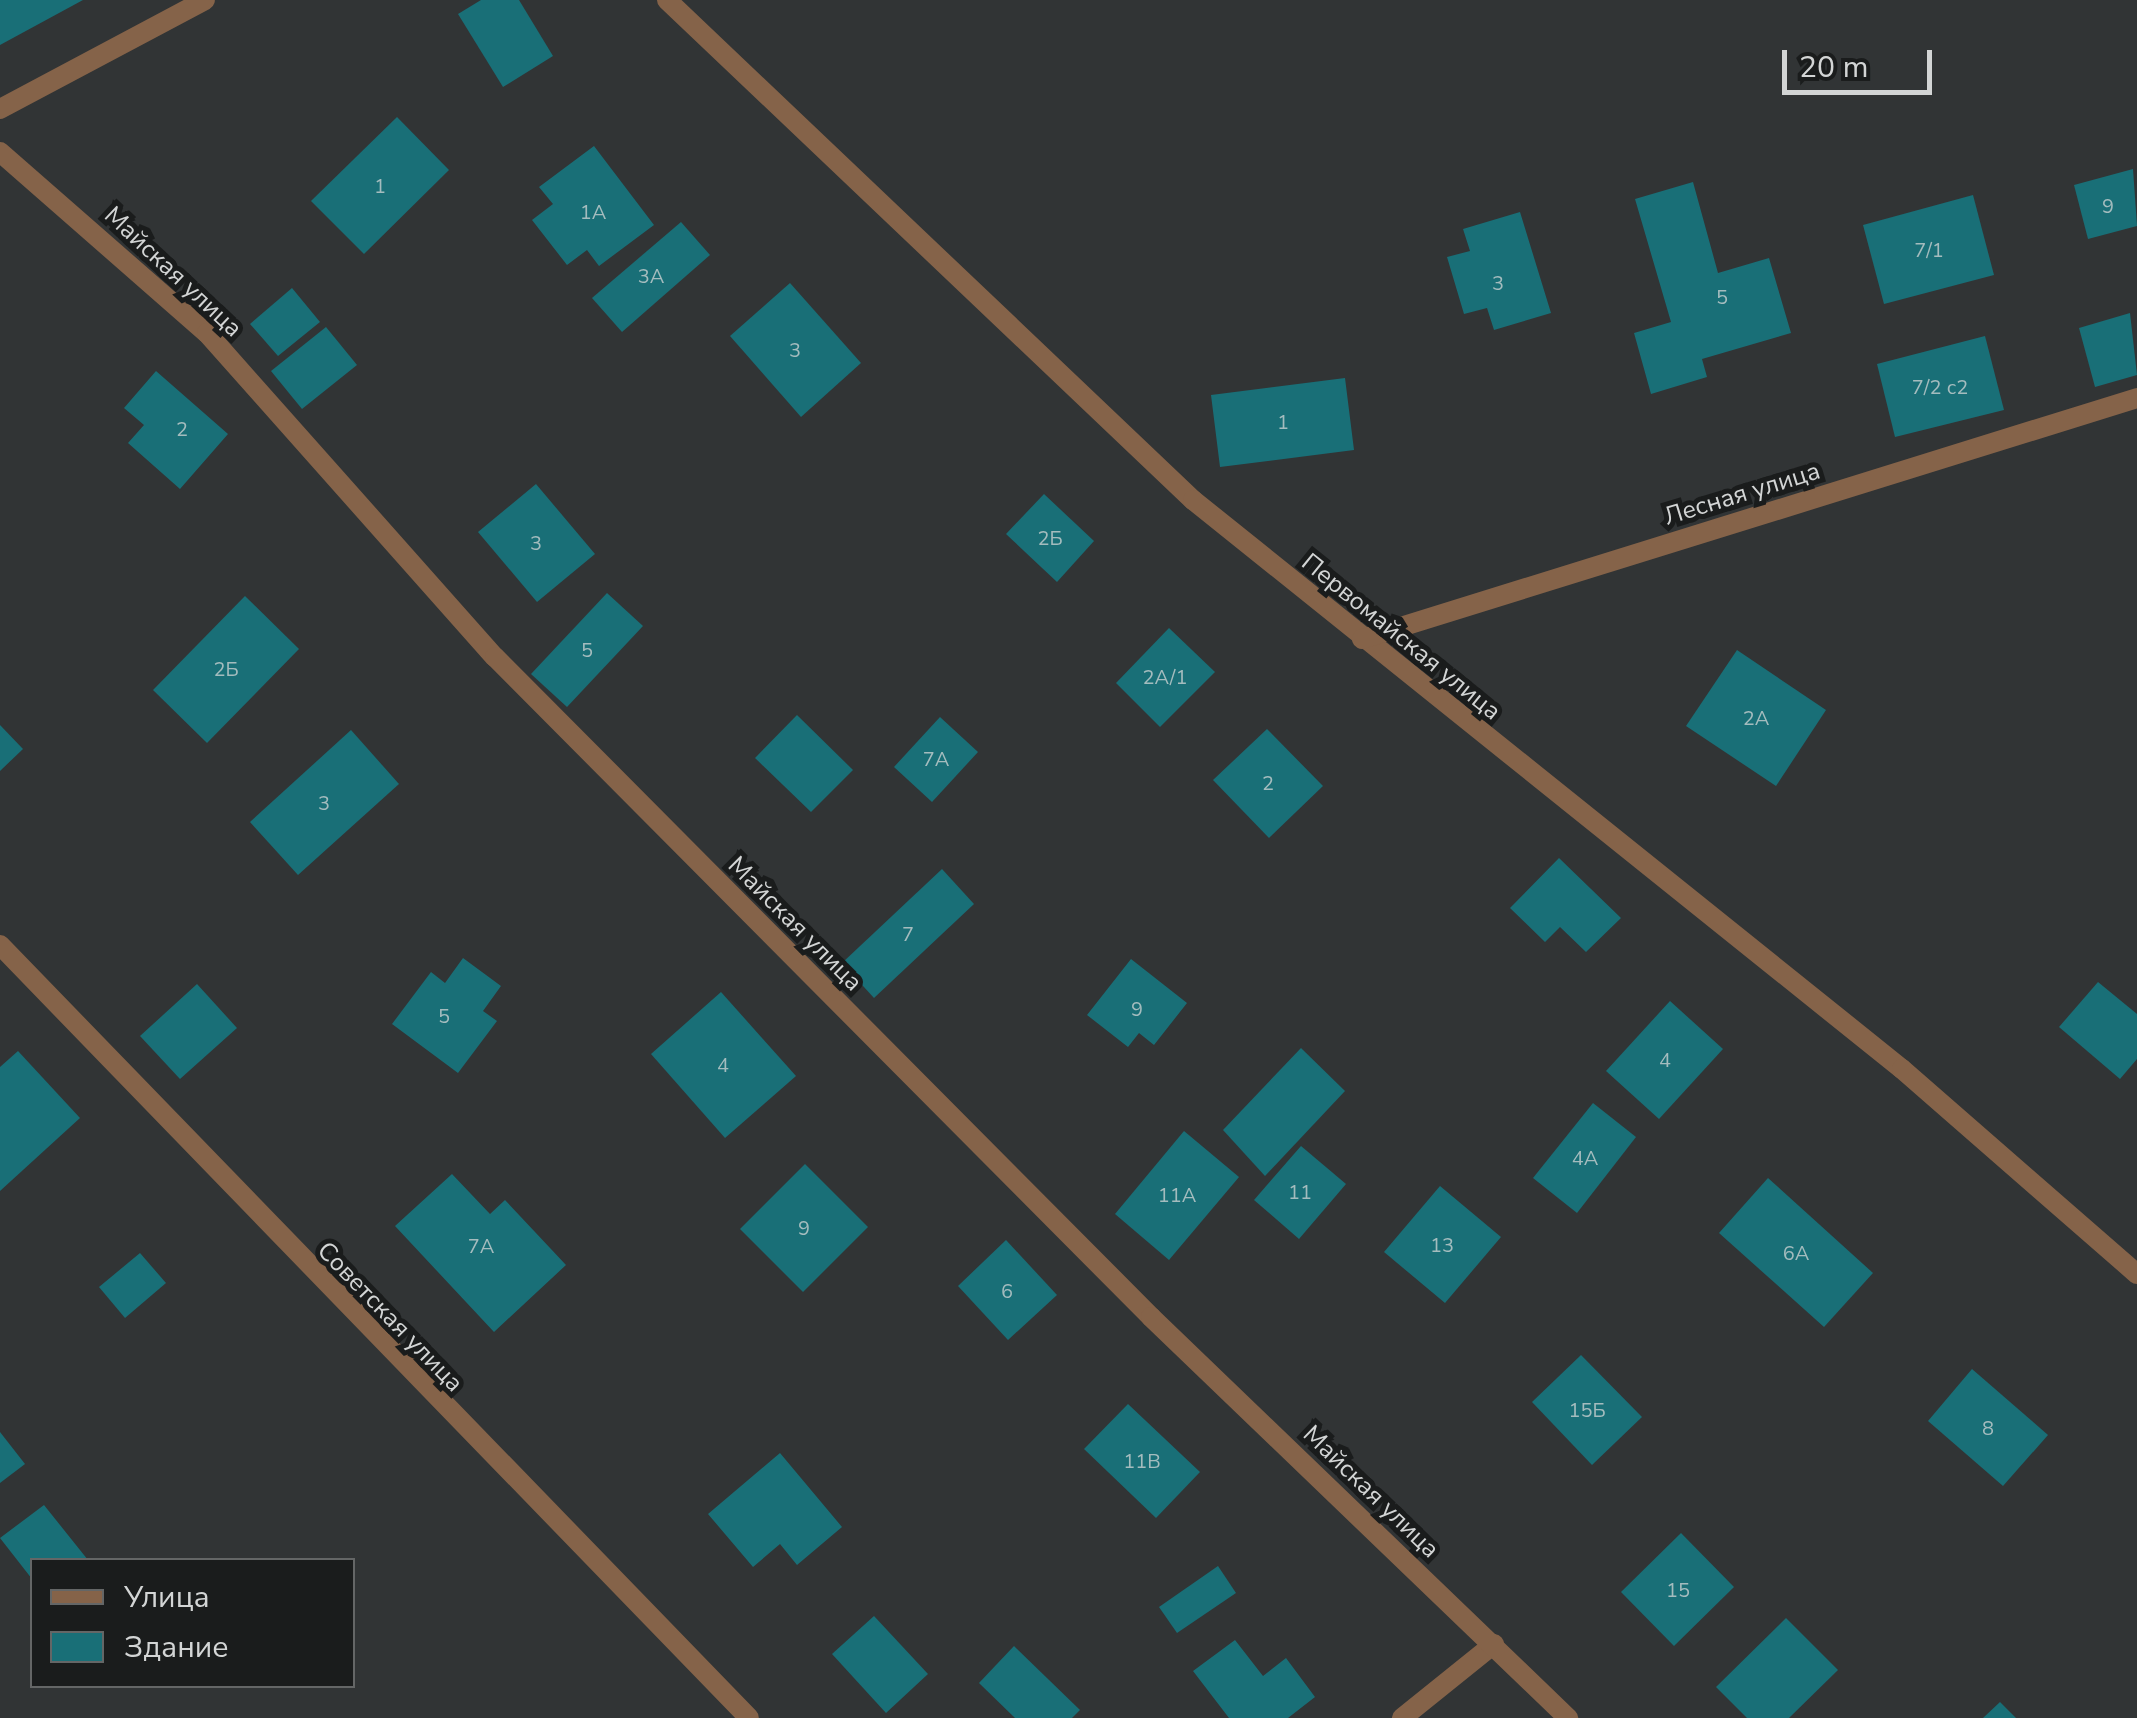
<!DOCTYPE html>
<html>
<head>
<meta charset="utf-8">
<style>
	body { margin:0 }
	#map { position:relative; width:2137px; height:1718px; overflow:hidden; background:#313435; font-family:"Nunito Sans",sans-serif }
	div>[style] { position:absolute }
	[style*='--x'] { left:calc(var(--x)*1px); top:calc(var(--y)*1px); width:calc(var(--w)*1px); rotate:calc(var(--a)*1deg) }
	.building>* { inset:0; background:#196f77 }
	.service>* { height:20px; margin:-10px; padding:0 10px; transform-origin:10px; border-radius:10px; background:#856349 }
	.minor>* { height:20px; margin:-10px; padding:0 10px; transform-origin:10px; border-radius:10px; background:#856349 }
	.tertiary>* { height:20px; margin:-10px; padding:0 10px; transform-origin:10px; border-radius:10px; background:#856349 }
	span { translate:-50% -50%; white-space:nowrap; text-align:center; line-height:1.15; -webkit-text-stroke:10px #1a1c1c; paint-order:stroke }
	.number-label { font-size:20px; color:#a4bcbe }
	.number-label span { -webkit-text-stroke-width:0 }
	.street-label { font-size:25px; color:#d3d5d5 }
	.legend { position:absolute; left:30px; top:1558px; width:325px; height:130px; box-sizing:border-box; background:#1a1c1c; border:2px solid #646666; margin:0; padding:12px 18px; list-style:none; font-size:30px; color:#d3d5d5 }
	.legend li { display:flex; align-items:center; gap:20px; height:50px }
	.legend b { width:50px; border:2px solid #646666 }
	.scale { position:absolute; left:1782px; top:50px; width:150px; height:45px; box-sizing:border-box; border:5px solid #d3d5d5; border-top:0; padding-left:12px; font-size:30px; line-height:35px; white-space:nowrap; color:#d3d5d5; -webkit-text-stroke:8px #1a1c1c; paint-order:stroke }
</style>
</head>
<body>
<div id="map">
	<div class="building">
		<div style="clip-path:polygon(0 0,83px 0,0 45px)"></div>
		<div style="clip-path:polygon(481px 0,519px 0,553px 56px,503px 87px,458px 14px)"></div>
		<div style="clip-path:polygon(397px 117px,449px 170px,364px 254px,311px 201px)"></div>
		<div style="clip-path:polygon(594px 146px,654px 225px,599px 266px,587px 250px,567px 265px,532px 220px,553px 204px,539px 187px)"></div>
		<div style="clip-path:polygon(2133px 169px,2137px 226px,2088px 239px,2074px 185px)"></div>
		<div style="clip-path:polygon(1693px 182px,1718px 273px,1769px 258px,1791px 333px,1702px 359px,1707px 377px,1651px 394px,1634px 333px,1671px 322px,1635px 199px)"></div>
		<div style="clip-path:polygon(1973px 195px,1994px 275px,1884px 304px,1863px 225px)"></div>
		<div style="clip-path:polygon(1520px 212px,1551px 313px,1494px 330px,1487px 308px,1464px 314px,1447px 257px,1470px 251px,1463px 229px)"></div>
		<div style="clip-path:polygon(681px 222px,710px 255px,622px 332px,592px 298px)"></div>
		<div style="clip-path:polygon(790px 283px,861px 363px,801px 417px,730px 336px)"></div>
		<div style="clip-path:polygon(292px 288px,320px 322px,278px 356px,250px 324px)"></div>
		<div style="clip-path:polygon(2130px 313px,2137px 375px,2095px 387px,2079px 328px)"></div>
		<div style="clip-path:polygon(326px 327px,357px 365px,302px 409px,271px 371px)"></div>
		<div style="clip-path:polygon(1985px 336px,2004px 410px,1895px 437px,1877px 364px)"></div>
		<div style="clip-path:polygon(156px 371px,228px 434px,180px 489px,128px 443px,144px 425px,124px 408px)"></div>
		<div style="clip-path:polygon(1345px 378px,1354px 450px,1220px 467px,1211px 395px)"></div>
		<div style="clip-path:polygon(536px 484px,595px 554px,537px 602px,478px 532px)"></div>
		<div style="clip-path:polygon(1044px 494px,1094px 541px,1057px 582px,1006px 534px)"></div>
		<div style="clip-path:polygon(607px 593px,643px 626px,567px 707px,531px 674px)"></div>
		<div style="clip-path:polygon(245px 596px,299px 649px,207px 743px,153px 690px)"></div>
		<div style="clip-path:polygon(1169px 628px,1215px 672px,1160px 727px,1116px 683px)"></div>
		<div style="clip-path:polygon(1737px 650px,1826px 710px,1776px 786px,1686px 726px)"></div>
		<div style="clip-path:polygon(797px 715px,853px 770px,811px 812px,755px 758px)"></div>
		<div style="clip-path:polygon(940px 717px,978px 752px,932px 802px,894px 767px)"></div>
		<div style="clip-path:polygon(0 725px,23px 749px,0 771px)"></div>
		<div style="clip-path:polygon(1267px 729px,1323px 786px,1269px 838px,1213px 780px)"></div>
		<div style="clip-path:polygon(351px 730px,399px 784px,298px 875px,250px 822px)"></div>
		<div style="clip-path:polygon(1559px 858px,1621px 918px,1586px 952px,1560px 927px,1545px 942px,1510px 908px)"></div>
		<div style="clip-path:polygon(942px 869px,974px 904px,874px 998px,842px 963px)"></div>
		<div style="clip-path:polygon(463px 958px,501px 986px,483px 1011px,497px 1021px,458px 1073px,392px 1024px,431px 972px,445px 983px)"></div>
		<div style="clip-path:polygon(1131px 959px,1187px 1003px,1154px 1045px,1139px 1033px,1128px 1047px,1087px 1015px)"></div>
		<div style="clip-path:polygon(2098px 982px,2137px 1014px,2137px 1059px,2120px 1079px,2059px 1027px)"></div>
		<div style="clip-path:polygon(197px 984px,237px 1028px,180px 1079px,140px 1036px)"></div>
		<div style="clip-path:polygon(721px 992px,796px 1076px,725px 1138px,651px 1054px)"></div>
		<div style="clip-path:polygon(1670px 1001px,1723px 1049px,1659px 1119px,1606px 1071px)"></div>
		<div style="clip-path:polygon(1301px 1048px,1345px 1091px,1265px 1176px,1223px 1130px)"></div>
		<div style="clip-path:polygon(18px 1051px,80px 1118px,0 1191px,0 1067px)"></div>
		<div style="clip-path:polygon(1593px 1103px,1636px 1137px,1577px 1213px,1533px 1178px)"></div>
		<div style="clip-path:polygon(1184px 1131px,1239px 1177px,1169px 1260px,1115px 1214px)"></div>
		<div style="clip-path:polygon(1301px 1146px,1346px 1184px,1299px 1239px,1254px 1200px)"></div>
		<div style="clip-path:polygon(805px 1164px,868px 1227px,803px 1292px,740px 1229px)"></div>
		<div style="clip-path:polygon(452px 1174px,490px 1214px,505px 1200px,566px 1265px,494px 1332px,395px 1226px)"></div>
		<div style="clip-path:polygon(1768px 1178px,1873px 1273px,1824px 1327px,1719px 1233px)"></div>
		<div style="clip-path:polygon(1440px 1186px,1501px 1237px,1445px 1303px,1384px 1252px)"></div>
		<div style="clip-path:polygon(1006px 1240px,1057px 1295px,1008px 1340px,958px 1286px)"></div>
		<div style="clip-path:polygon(140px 1253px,166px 1283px,125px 1318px,99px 1287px)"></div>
		<div style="clip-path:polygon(1581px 1355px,1642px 1417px,1592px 1465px,1532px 1402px)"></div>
		<div style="clip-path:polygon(1972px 1369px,2048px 1435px,2003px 1486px,1928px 1421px)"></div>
		<div style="clip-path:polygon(1128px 1404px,1200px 1472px,1156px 1518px,1084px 1449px)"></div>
		<div style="clip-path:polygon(0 1432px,25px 1464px,0 1483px)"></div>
		<div style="clip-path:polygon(780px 1453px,842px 1527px,797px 1565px,780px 1544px,753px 1567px,708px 1514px)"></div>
		<div style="clip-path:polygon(44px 1505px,88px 1560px,32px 1560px,32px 1579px,0 1538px)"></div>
		<div style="clip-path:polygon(1681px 1533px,1734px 1587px,1674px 1646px,1621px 1592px)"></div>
		<div style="clip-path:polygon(1218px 1566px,1236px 1593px,1177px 1633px,1159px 1607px)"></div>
		<div style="clip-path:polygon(874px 1616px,928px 1674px,886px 1713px,832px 1654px)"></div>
		<div style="clip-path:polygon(1786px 1618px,1838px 1670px,1789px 1718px,1747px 1718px,1716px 1687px)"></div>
		<div style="clip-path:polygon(1235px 1640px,1263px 1676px,1286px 1658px,1315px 1697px,1288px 1718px,1229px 1718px,1193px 1671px)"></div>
		<div style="clip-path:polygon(1014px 1646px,1080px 1710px,1072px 1718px,1015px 1718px,979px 1683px)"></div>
		<div style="clip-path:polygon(2000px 1702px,2016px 1718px,1983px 1718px)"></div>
	</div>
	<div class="service">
		<div style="--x:1402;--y:1718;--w:118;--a:-38.8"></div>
	</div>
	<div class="minor">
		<div style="--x:667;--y:0;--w:726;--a:43.55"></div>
		<div style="--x:1193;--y:500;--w:909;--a:38.75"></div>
		<div style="--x:1902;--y:1069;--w:312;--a:41.1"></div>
		<div style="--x:0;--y:152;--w:275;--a:41.2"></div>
		<div style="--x:207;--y:333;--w:433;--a:48.4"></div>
		<div style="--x:495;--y:657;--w:931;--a:45.17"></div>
		<div style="--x:1151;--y:1317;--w:579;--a:43.88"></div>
		<div style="--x:1362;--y:639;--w:812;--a:-17.27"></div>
		<div style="--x:0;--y:945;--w:1076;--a:45.9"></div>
	</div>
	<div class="tertiary">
		<div style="--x:0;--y:109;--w:232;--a:-28"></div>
	</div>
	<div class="number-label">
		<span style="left:380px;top:186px">1</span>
		<span style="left:2108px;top:206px">9</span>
		<span style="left:593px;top:212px">1А</span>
		<span style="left:1929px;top:250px">7/1</span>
		<span style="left:651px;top:276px">3А</span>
		<span style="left:1498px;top:283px">3</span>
		<span style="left:1722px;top:297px">5</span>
		<span style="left:795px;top:350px">3</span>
		<span style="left:1940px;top:387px">7/2 с2</span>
		<span style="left:1283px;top:422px">1</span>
		<span style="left:182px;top:429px">2</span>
		<span style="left:1050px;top:538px">2Б</span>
		<span style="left:536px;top:543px">3</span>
		<span style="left:587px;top:650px">5</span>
		<span style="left:226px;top:669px">2Б</span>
		<span style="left:1165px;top:677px">2А/1</span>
		<span style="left:1756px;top:718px">2А</span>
		<span style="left:936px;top:759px">7А</span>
		<span style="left:1268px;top:783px">2</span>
		<span style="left:324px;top:803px">3</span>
		<span style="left:908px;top:934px">7</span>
		<span style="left:1137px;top:1009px">9</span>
		<span style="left:444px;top:1016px">5</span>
		<span style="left:1665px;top:1060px">4</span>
		<span style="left:723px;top:1065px">4</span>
		<span style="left:1585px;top:1158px">4А</span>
		<span style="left:1300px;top:1192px">11</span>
		<span style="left:1177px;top:1195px">11А</span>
		<span style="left:804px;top:1228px">9</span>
		<span style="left:1442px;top:1245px">13</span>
		<span style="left:481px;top:1246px">7А</span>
		<span style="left:1796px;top:1253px">6А</span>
		<span style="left:1007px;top:1291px">6</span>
		<span style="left:1587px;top:1410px">15Б</span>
		<span style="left:1988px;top:1428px">8</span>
		<span style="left:1142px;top:1461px">11В</span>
		<span style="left:1678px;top:1590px">15</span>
	</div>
	<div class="street-label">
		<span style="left:173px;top:272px;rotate:43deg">Майская улица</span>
		<span style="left:1742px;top:494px;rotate:-17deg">Лесная улица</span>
		<span style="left:1401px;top:637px;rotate:39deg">Первомайская улица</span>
		<span style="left:795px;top:924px;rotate:45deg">Майская улица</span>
		<span style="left:390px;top:1317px;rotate:46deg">Советская улица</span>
		<span style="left:1371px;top:1492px;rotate:44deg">Майская улица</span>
	</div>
	<ul class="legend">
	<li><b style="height:12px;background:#856349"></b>Улица</li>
	<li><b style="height:28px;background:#196f77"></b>Здание</li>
	</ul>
	<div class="scale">20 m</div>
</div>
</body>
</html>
